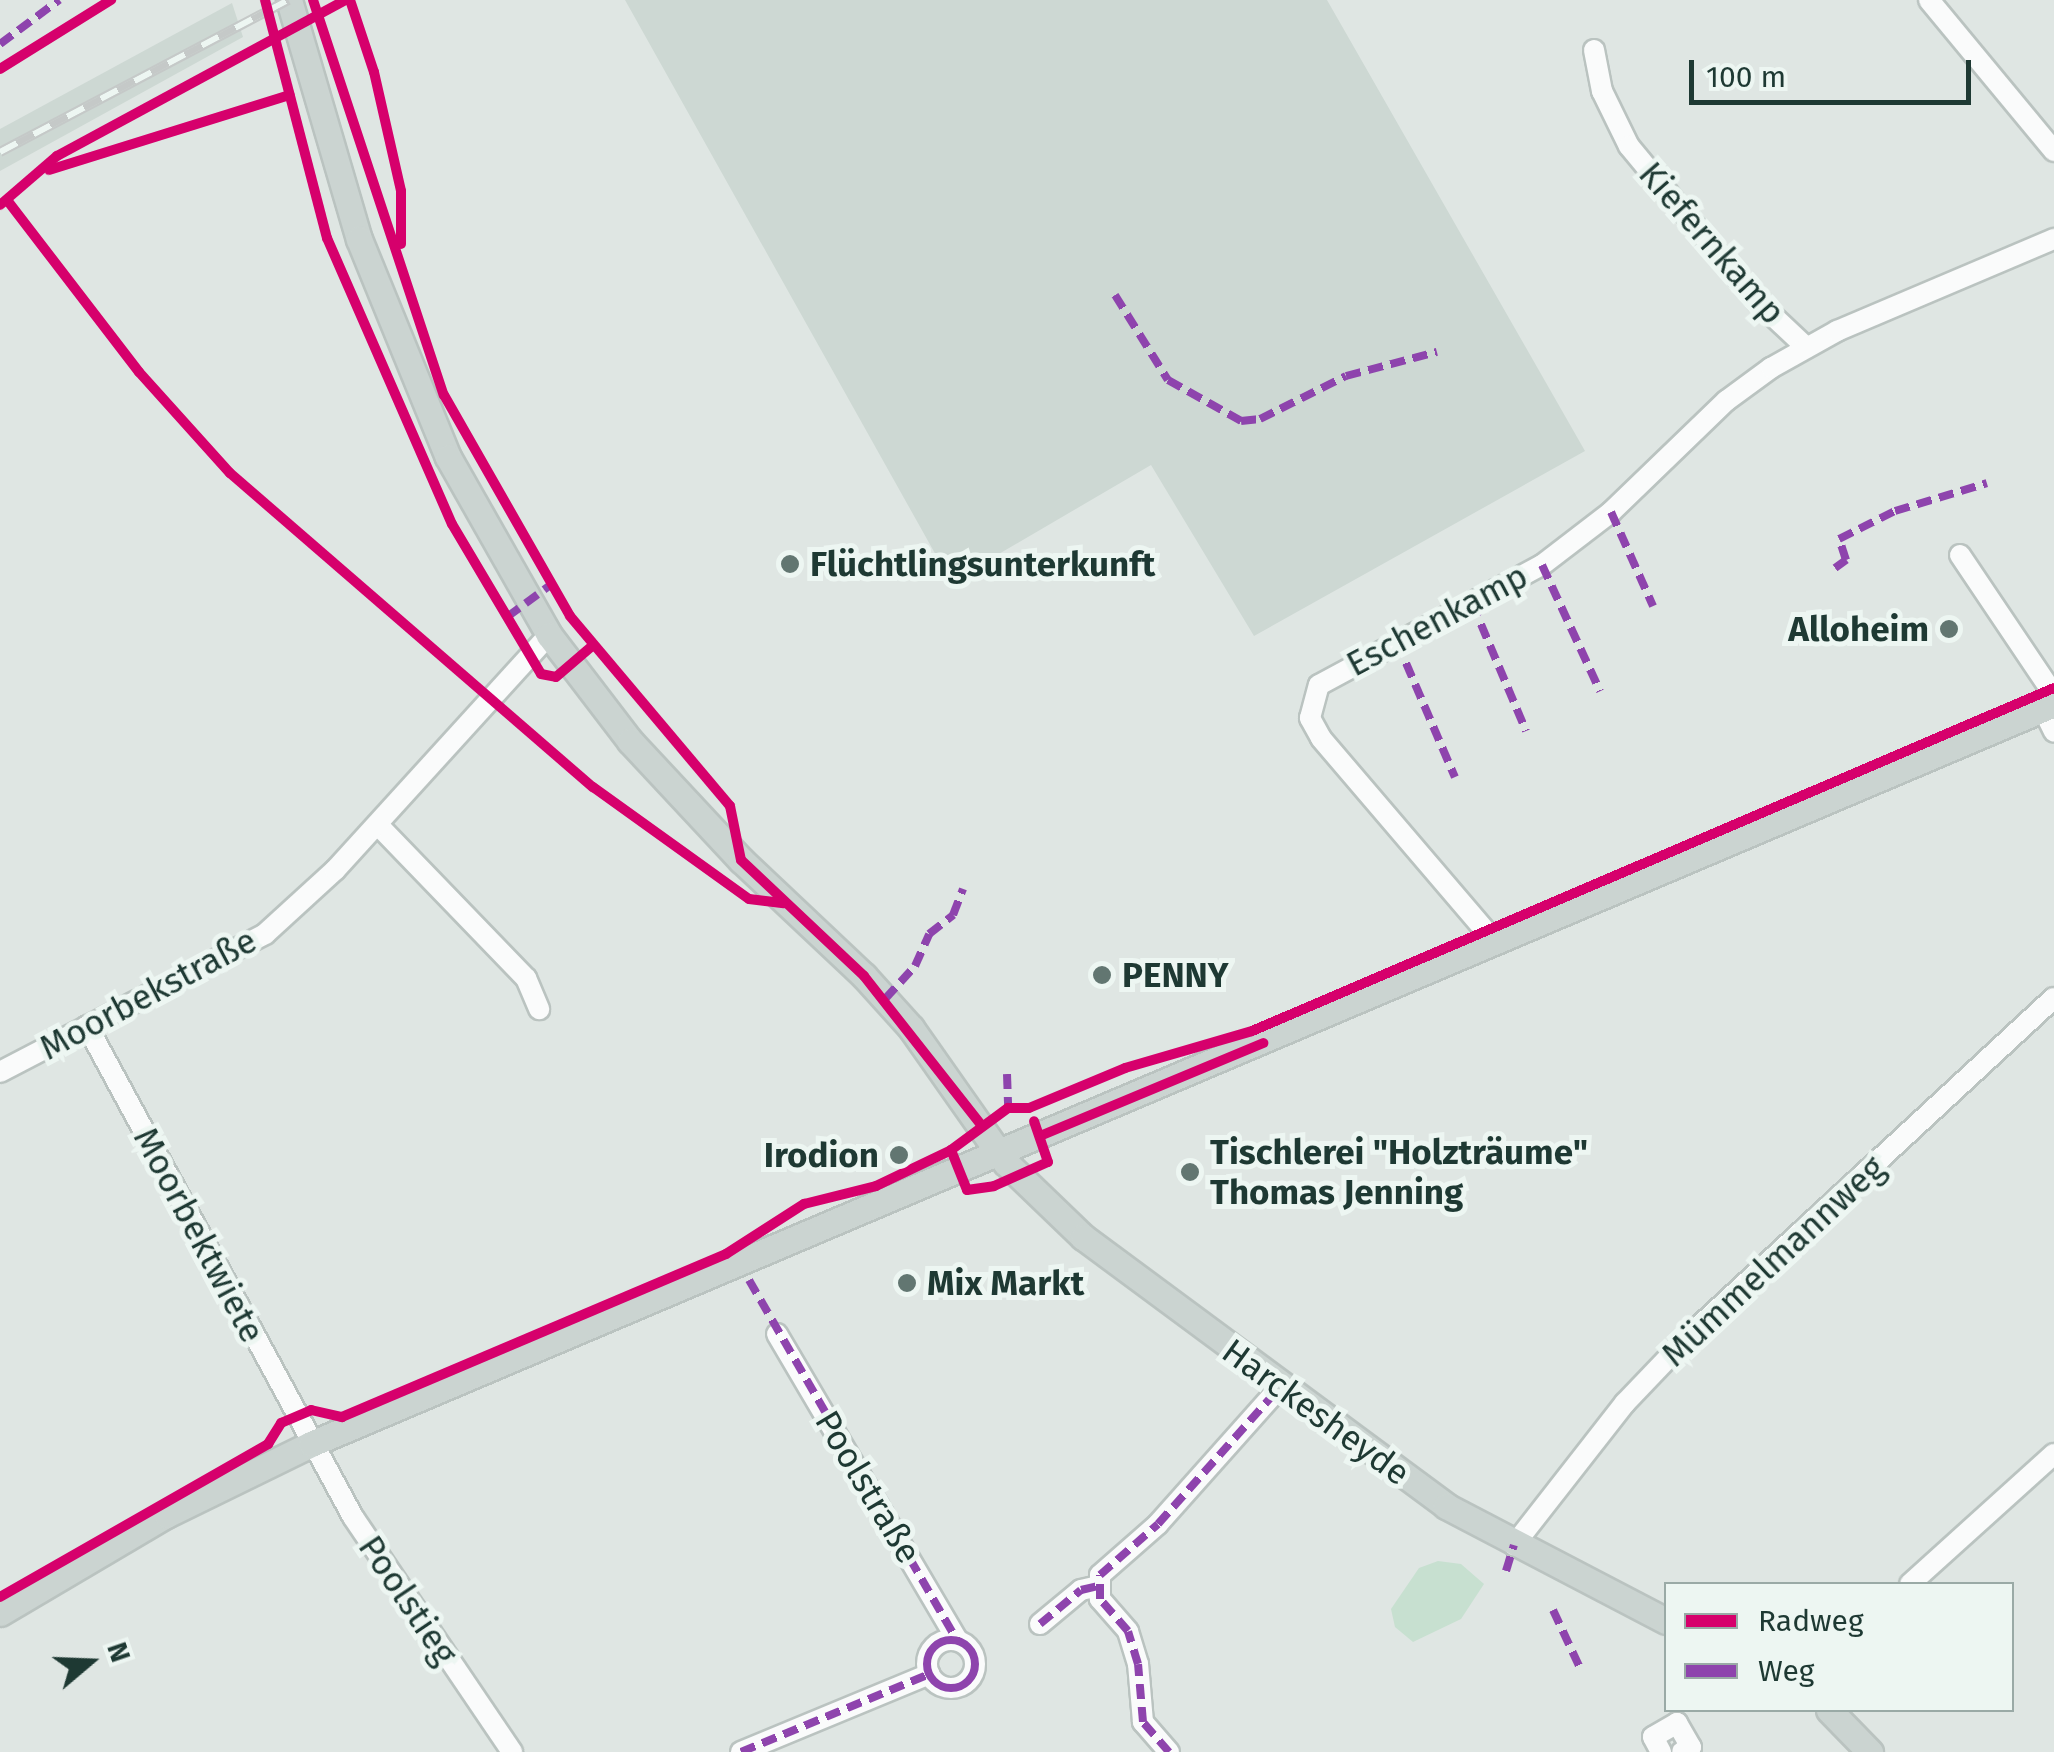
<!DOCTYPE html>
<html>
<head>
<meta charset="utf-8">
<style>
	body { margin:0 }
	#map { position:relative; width:2054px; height:1752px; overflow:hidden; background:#dfe6e3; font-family:"Fira Sans",sans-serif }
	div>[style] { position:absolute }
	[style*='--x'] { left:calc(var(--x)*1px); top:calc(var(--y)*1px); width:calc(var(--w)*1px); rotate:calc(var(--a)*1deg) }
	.built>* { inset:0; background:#cdd8d3 }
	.green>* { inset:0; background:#c7e0d0 }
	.roads { filter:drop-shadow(2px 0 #bac3c0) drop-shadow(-2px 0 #bac3c0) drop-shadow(0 2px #bac3c0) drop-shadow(0 -2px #bac3c0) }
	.minor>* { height:20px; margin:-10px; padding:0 10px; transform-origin:10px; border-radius:10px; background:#fafbfb }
	.minor>.ring { margin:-10px; padding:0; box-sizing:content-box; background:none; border:20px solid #fafbfb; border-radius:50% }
	.major>* { height:25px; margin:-12.5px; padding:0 12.5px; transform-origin:12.5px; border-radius:12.5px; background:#cbd4d1 }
	.rail>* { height:10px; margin-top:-5px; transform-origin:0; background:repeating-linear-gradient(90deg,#edf6f2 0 19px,#c5c9c8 0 38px); box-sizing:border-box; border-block:2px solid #c5c9c8 }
	.quiet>* { height:8px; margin-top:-4px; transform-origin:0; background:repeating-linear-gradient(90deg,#8e44ad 0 15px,transparent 0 23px) }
	.quiet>.ring { margin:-4px; padding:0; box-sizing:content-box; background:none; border:8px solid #8e44ad; border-radius:50% }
	.cycleway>* { height:10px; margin:-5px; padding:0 5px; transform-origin:5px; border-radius:5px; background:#d6006c }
	.dots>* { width:28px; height:28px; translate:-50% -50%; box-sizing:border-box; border:5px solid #edf6f2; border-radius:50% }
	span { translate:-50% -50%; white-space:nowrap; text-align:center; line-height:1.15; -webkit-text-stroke:10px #edf6f2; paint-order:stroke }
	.street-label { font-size:35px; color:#1e3933 }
	.poi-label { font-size:35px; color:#1e3933; font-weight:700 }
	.left { translate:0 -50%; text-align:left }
	.right { translate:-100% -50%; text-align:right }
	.legend { position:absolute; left:1664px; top:1582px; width:350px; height:130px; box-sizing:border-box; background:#edf6f2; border:2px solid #9aaaa6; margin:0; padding:12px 18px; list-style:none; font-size:30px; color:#1e3933 }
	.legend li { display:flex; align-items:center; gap:20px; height:50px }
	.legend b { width:50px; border:2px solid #9aaaa6 }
	.north { position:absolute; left:40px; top:1612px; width:100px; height:100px; -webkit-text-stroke:8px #edf6f2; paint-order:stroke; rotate:71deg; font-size:28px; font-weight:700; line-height:40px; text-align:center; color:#1e3933 }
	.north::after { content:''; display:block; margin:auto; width:35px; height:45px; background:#1e3933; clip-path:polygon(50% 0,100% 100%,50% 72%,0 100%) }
	.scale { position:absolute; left:1689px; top:60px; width:282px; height:45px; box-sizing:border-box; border:5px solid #1e3933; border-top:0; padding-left:12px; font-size:30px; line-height:35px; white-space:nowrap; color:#1e3933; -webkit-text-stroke:8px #edf6f2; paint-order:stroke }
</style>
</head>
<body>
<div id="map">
	<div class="built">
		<div style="clip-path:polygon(625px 0,1327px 0,1585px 451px,1254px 636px,1151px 465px,951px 582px)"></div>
		<div style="clip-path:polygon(232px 3px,243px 37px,0 171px,0 129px)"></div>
	</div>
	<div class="green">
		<div style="clip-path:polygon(1438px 1561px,1461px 1564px,1484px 1584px,1461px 1619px,1413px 1642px,1395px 1627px,1391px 1609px,1419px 1568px)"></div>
	</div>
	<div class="roads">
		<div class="minor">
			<div style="--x:1929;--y:0;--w:196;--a:50.4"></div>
			<div style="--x:1594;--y:50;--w:42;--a:79"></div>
			<div style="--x:1602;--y:91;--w:61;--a:63.9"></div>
			<div style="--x:1629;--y:146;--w:202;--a:50.4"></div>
			<div style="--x:1758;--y:302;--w:66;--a:43.2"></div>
			<div style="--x:1960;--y:555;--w:169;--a:56.1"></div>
			<div style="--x:2043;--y:709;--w:25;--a:64"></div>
			<div style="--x:378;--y:825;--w:213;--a:46"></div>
			<div style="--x:526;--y:978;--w:34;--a:67"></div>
			<div style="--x:1495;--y:942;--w:268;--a:-130.5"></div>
			<div style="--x:1321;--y:738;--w:23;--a:-119"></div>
			<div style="--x:1310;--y:718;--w:34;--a:-75"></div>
			<div style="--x:1319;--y:685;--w:253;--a:-28.3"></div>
			<div style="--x:1542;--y:565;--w:87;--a:-37.5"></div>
			<div style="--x:1611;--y:512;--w:160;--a:-44"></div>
			<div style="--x:1726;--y:401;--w:56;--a:-36.3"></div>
			<div style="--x:1771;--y:368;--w:76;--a:-29.3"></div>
			<div style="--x:1837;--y:331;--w:236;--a:-23"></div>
			<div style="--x:87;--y:1026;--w:558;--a:61.55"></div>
			<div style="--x:353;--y:1517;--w:284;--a:55.9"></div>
			<div style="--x:0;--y:1072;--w:299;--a:-27.5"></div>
			<div style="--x:265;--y:934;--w:95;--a:-42.4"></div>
			<div style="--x:335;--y:870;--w:318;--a:-47.7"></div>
			<div style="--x:777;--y:1334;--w:355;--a:59.5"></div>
			<div style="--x:1514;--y:1545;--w:180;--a:-52"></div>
			<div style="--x:1625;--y:1403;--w:97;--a:-46.3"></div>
			<div style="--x:1692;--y:1333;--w:493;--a:-42.8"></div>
			<div style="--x:1910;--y:1584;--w:194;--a:-42.1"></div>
			<div style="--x:1040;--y:1624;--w:53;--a:-39.7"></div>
			<div style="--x:1081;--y:1590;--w:17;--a:-13"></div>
			<div class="ring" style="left:927px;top:1640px;width:28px;height:28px"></div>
			<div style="--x:741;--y:1752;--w:204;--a:-22.5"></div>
			<div style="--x:1169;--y:1752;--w:40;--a:-131"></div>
			<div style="--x:1143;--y:1722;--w:58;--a:-94.9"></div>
			<div style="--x:1138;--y:1664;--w:34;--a:-107"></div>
			<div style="--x:1128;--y:1631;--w:43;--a:-131.2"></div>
			<div style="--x:1100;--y:1599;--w:24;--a:-90"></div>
			<div style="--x:1100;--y:1575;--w:77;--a:-41.3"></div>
			<div style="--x:1158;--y:1524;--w:183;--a:-48.3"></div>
			<div style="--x:1661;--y:1752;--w:17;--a:-118"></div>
			<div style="--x:1653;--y:1737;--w:28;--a:-30"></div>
			<div style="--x:1677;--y:1723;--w:28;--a:60"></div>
			<div style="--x:1691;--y:1747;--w:10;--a:151"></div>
		</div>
		<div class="major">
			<div style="--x:289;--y:0;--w:249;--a:73.7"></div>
			<div style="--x:359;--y:239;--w:235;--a:67.8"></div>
			<div style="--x:448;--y:457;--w:205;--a:60.4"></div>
			<div style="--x:549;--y:635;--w:133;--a:52.6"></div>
			<div style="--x:630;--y:741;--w:163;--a:47"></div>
			<div style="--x:741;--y:860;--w:169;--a:43.3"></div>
			<div style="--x:864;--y:976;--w:70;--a:47.9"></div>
			<div style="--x:911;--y:1028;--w:165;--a:54.9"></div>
			<div style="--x:1006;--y:1163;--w:107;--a:43.9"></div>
			<div style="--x:1083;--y:1237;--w:452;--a:36.5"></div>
			<div style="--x:1446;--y:1506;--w:248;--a:27.6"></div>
			<div style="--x:0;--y:1613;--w:193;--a:-30.6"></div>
			<div style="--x:166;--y:1515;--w:161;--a:-26.1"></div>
			<div style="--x:311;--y:1444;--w:1894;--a:-23"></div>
			<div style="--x:1829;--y:1710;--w:59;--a:45.7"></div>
		</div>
	</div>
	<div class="rail">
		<div style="--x:0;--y:152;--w:326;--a:-27.8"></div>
	</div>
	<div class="quiet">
		<div style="--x:0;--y:44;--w:74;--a:-36.7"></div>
		<div style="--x:1115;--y:295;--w:100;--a:58.1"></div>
		<div style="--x:1168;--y:380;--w:84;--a:29.3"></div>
		<div style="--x:1241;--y:421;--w:19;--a:-6"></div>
		<div style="--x:1260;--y:419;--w:96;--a:-26.6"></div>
		<div style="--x:1346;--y:376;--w:94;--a:-14.8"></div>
		<div style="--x:1611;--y:512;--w:103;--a:65.9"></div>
		<div style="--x:1542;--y:565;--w:139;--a:65.3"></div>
		<div style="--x:1835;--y:568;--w:14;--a:-36"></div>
		<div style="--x:1846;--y:560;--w:22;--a:-108"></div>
		<div style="--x:1839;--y:539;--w:63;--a:-26.6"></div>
		<div style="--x:1895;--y:511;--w:96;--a:-16.9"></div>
		<div style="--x:1472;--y:603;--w:139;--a:67.1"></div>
		<div style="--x:507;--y:617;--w:56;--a:-36.3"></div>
		<div style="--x:1397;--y:642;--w:147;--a:66.8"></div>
		<div style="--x:885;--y:999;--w:45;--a:-47.7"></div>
		<div style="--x:915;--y:966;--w:35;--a:-66"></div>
		<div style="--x:929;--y:934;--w:31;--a:-38"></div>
		<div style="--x:953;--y:915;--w:28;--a:-69"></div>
		<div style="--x:1007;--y:1074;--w:34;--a:88"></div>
		<div style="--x:749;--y:1280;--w:416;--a:60"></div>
		<div style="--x:1506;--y:1571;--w:27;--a:-73"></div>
		<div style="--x:1553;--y:1610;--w:66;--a:65"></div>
		<div style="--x:1040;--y:1624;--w:53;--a:-39.7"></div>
		<div style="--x:1081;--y:1590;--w:17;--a:-13"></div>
		<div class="ring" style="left:927px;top:1640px;width:40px;height:40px"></div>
		<div style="--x:741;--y:1752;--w:204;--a:-22.5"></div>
		<div style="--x:1169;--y:1752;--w:40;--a:-131"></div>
		<div style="--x:1143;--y:1722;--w:58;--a:-94.9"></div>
		<div style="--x:1138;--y:1664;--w:34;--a:-107"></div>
		<div style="--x:1128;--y:1631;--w:43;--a:-131.2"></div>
		<div style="--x:1100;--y:1599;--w:24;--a:-90"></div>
		<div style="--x:1100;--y:1575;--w:77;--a:-41.3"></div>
		<div style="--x:1158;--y:1524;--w:183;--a:-48.3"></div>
	</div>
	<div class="cycleway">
		<div style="--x:265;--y:0;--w:246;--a:75.4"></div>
		<div style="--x:327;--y:238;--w:312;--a:66.4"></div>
		<div style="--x:452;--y:524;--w:174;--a:59.3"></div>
		<div style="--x:541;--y:674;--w:15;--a:11"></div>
		<div style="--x:556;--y:677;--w:46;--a:-40.6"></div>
		<div style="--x:313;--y:0;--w:416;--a:71.7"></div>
		<div style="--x:444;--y:395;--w:254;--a:60.3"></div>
		<div style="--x:570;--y:616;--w:248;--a:49.9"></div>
		<div style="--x:730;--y:806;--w:55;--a:78.5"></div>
		<div style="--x:741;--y:860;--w:169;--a:43.3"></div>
		<div style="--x:864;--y:976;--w:191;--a:51.8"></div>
		<div style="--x:350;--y:0;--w:76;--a:71.6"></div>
		<div style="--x:374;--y:72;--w:122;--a:77.2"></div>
		<div style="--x:401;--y:191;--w:53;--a:90"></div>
		<div style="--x:0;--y:69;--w:131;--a:-31.9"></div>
		<div style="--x:49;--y:170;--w:252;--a:-17.3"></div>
		<div style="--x:7;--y:200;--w:217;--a:52.5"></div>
		<div style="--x:139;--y:372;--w:136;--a:48"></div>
		<div style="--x:230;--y:473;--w:480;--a:40.9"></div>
		<div style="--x:593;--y:787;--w:192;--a:35.7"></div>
		<div style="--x:749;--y:899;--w:35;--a:7"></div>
		<div style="--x:0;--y:205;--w:75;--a:-40.7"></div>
		<div style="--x:57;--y:156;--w:328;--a:-28.4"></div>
		<div style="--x:1040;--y:1136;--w:242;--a:-22.6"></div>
		<div style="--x:951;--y:1150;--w:43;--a:68.2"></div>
		<div style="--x:967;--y:1190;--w:27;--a:-8"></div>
		<div style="--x:994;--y:1186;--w:59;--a:-24"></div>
		<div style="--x:1048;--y:1162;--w:43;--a:-108.9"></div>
		<div style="--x:0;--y:1597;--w:309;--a:-29.7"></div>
		<div style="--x:268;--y:1444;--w:25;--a:-58"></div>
		<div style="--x:281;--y:1423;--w:33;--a:-23"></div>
		<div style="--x:311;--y:1410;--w:32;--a:13"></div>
		<div style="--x:342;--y:1417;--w:417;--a:-23"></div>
		<div style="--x:726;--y:1254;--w:93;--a:-32.7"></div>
		<div style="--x:804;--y:1204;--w:74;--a:-14"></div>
		<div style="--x:876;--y:1186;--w:83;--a:-25.6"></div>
		<div style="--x:951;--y:1150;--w:71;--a:-36.4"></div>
		<div style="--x:1008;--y:1108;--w:21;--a:0"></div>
		<div style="--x:1029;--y:1108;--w:104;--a:-22.6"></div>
		<div style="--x:1125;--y:1068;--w:132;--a:-16.2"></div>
		<div style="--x:1252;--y:1031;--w:872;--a:-23.16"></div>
	</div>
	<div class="dots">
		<div style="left:790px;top:564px;background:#627671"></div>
		<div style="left:1949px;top:629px;background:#627671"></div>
		<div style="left:1102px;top:975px;background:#627671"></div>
		<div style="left:899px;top:1155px;background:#627671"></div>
		<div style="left:1190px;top:1172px;background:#627671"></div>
		<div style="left:907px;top:1283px;background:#627671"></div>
	</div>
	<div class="street-label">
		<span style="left:1712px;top:243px;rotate:49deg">Kiefernkamp</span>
		<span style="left:1437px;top:620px;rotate:-28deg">Eschenkamp</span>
		<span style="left:148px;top:994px;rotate:-28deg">Moorbekstraße</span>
		<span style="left:199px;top:1235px;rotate:62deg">Moorbektwiete</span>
		<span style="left:1773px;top:1261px;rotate:-43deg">Mümmelmannweg</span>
		<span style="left:1316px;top:1412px;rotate:36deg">Harckesheyde</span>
		<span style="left:868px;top:1487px;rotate:59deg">Poolstraße</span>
		<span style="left:408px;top:1600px;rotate:56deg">Poolstieg</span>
	</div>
	<div class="poi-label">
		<span class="left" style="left:810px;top:564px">Flüchtlingsunterkunft</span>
		<span class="right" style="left:1929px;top:629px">Alloheim</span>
		<span class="left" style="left:1122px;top:975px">PENNY</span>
		<span class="left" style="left:1210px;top:1172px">Tischlerei "Holzträume"<br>Thomas Jenning</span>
		<span class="right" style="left:879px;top:1155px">Irodion</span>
		<span class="left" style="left:927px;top:1283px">Mix Markt</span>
	</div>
	<ul class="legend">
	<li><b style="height:12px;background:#d6006c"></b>Radweg</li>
	<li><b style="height:12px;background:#8e44ad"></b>Weg</li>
	</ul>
	<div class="north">N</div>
	<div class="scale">100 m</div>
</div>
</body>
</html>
